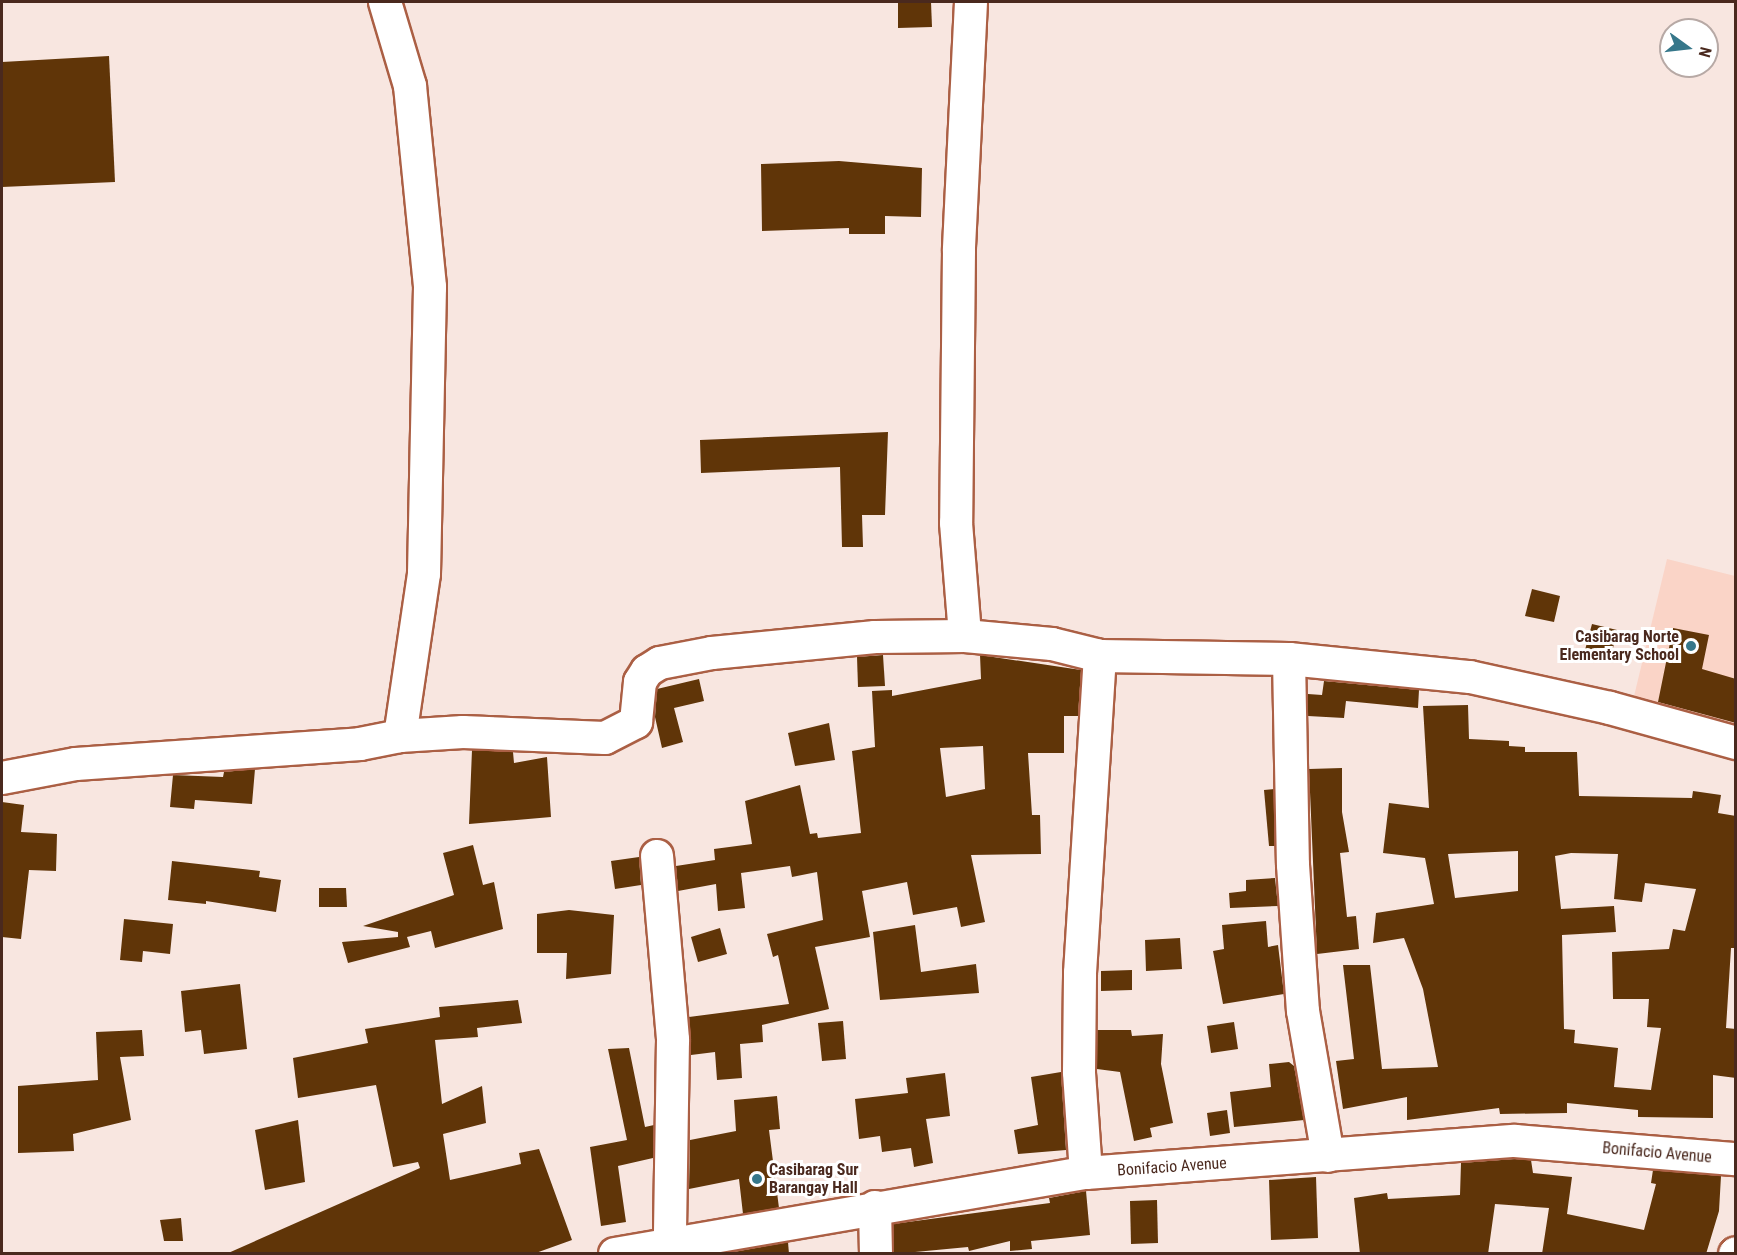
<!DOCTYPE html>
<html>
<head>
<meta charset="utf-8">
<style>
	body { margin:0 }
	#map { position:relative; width:1737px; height:1255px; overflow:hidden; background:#f8e6e0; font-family:"Roboto Condensed",sans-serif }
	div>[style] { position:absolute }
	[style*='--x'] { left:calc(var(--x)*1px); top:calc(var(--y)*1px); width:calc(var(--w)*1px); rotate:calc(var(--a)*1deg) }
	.built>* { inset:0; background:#fad4c7 }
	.building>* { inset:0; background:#603508 }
	.roads { filter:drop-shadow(2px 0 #ab5f44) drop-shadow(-2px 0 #ab5f44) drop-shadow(0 2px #ab5f44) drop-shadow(0 -2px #ab5f44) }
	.minor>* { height:32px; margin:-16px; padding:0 16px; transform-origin:16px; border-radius:16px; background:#fff }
	.dots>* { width:16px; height:16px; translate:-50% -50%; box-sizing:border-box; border:3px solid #fff; border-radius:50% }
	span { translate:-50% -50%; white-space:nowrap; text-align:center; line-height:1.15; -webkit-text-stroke:6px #fff; paint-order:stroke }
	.poi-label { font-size:16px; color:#4a291e; font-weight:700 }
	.right { translate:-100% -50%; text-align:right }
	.left { translate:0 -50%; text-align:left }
	.street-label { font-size:16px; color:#4a291e }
	.frame { position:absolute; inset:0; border:3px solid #4a291e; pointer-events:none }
	.north { position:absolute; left:1659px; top:18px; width:60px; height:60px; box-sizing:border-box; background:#fff; border:2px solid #b7a9a5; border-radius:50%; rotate:105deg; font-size:16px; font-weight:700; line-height:24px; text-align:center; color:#4a291e }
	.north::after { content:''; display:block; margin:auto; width:21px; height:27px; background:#36778a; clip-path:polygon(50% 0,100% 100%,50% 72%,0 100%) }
</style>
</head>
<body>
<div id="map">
	<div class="built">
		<div style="clip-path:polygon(1667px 559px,1735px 576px,1735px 743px,1629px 717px)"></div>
	</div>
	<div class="building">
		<div style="clip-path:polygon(898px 2px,931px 2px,932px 27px,898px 28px)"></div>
		<div style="clip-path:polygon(109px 56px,115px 182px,2px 187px,2px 62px)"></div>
		<div style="clip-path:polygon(839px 161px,922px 168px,921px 217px,885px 216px,885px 234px,849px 234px,849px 228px,762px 231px,761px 164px)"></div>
		<div style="clip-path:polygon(888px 432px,885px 515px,862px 515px,863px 547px,842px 547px,840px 467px,701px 473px,700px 440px)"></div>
		<div style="clip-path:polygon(1532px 589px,1560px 596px,1554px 622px,1525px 616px)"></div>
		<div style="clip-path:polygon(1592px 624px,1617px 630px,1611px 657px,1585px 650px)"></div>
		<div style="clip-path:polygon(1673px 628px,1709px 635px,1702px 669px,1736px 679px,1736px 723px,1658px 702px)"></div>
		<div style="clip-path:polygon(883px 655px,885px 686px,858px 687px,857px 657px)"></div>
		<div style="clip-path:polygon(evenodd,980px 655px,1081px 670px,1078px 716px,1064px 716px,1064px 753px,1028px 753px,1032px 815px,1040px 815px,1041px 854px,971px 855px,985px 922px,961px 927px,957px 907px,913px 915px,907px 882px,862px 891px,870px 937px,815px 947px,829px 1009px,762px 1025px,763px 1042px,740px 1044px,742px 1078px,717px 1080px,715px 1052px,691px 1055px,689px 1017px,789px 1004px,778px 955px,773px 957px,767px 934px,823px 920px,817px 872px,792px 877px,790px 866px,741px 873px,745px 908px,718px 911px,716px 884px,678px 891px,676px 866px,715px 860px,714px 849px,752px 844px,745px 801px,800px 785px,810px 834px,817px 833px,818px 838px,861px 833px,852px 751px,875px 747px,872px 691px,892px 690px,892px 696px,981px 679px,980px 655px,983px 746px,985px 789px,946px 797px,940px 748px,983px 746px)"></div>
		<div style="clip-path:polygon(699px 679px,704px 701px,674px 708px,683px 742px,662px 748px,655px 717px,657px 689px)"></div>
		<div style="clip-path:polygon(1324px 681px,1419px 690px,1418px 708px,1346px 701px,1344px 718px,1308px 716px,1308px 694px,1322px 695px)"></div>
		<div style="clip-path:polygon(evenodd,1468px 705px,1469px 739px,1509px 741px,1509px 746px,1525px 747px,1525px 752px,1577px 752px,1579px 796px,1692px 798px,1693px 791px,1721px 795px,1718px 813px,1736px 816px,1736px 948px,1731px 948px,1726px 1028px,1736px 1029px,1736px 1078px,1713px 1075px,1713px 1118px,1638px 1117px,1638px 1110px,1567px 1103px,1567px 1113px,1500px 1114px,1499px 1108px,1407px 1120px,1407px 1097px,1343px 1109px,1336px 1061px,1354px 1059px,1343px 965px,1370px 965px,1382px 1069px,1438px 1067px,1423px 989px,1404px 938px,1373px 943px,1376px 913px,1434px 904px,1425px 858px,1383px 853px,1389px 803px,1429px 808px,1423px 706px,1468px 705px,1518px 851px,1518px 891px,1455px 898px,1448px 854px,1518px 851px,1468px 705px,1571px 853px,1618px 854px,1614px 899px,1642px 902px,1645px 883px,1696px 889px,1685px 931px,1673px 929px,1669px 949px,1612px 952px,1613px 999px,1649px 999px,1647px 1027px,1661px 1028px,1651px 1090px,1614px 1087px,1618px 1048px,1574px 1043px,1575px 1030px,1564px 1029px,1562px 935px,1616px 932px,1614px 906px,1561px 909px,1555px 856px,1571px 853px)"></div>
		<div style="clip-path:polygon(829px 723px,835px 760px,795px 766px,788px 733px)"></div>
		<div style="clip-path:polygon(472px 750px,513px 752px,514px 763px,547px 757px,551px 817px,469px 824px)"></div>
		<div style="clip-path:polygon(1342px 768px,1342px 812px,1349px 852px,1340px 853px,1347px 917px,1356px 916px,1359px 949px,1317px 954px,1309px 769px)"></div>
		<div style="clip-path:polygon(255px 769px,252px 804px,195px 800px,194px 809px,170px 807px,173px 775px,223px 777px,224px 772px)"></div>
		<div style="clip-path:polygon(1274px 789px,1275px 846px,1269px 846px,1264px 790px)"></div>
		<div style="clip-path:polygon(2px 802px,24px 805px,21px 832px,57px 834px,56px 871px,29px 870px,21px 939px,2px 937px)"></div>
		<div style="clip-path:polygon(473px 845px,483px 885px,494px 882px,503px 929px,435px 948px,431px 931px,407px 937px,410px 947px,348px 963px,342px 942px,398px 937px,398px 932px,363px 926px,454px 895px,443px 853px)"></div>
		<div style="clip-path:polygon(639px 857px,641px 885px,615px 889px,611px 861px)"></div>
		<div style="clip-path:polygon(172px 861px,260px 871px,259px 877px,281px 880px,276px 912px,206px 901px,206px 904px,168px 900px)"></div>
		<div style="clip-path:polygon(1275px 878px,1278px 906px,1230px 908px,1229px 893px,1246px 891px,1246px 880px)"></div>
		<div style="clip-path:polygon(319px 888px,346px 888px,347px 907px,319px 907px)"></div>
		<div style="clip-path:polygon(569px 910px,614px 915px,611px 974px,566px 979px,567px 953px,537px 953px,537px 914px)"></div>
		<div style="clip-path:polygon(124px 919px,173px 924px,170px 954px,143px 951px,142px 962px,120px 960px)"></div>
		<div style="clip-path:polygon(1266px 921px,1268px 947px,1278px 945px,1284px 994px,1223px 1004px,1213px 951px,1224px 949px,1222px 925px)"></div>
		<div style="clip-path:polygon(915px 925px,921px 972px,976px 964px,979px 993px,880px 1000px,873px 932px)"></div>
		<div style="clip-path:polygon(720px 928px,727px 954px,698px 962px,691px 937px)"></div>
		<div style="clip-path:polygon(1180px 938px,1182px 969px,1146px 971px,1145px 940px)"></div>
		<div style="clip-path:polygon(1132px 970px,1132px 990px,1101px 991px,1101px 971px)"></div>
		<div style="clip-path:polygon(240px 984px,247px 1049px,204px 1054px,201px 1030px,185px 1032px,181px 991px)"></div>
		<div style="clip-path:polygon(518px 1000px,522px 1023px,477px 1028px,478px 1037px,435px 1040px,442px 1104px,482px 1086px,486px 1123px,443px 1134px,450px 1180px,521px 1164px,519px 1153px,539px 1149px,572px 1240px,533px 1254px,226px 1254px,420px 1168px,418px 1162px,393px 1167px,376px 1085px,298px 1098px,293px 1058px,368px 1043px,365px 1029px,440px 1017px,439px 1007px)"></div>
		<div style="clip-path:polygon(843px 1021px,846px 1059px,822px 1061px,818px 1023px)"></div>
		<div style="clip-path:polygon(1234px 1022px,1238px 1049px,1211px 1053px,1207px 1026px)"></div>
		<div style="clip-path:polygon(142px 1030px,144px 1056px,120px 1057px,131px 1120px,73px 1134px,74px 1151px,18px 1153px,18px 1086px,98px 1080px,96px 1032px)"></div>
		<div style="clip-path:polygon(1097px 1030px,1131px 1030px,1132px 1036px,1163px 1034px,1161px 1064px,1173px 1123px,1150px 1128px,1152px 1137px,1134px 1141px,1120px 1072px,1097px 1069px)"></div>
		<div style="clip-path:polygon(629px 1048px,645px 1127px,654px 1125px,653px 1158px,618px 1166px,626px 1222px,601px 1226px,590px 1147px,627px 1140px,608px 1049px)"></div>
		<div style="clip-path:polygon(1289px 1062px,1294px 1066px,1304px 1120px,1234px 1127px,1230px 1092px,1271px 1087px,1269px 1064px)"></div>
		<div style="clip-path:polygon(1061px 1072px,1066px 1150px,1018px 1154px,1014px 1130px,1038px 1125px,1031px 1077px)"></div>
		<div style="clip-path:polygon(945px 1073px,950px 1116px,926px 1119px,933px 1163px,914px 1167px,911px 1148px,882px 1152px,880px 1136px,859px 1139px,855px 1099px,908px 1093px,906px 1078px)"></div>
		<div style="clip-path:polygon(777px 1096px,780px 1129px,769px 1130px,779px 1208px,743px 1214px,739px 1179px,689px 1189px,690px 1140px,736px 1131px,734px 1100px)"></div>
		<div style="clip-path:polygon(1227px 1110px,1230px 1133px,1210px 1136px,1207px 1113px)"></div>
		<div style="clip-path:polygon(298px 1120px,305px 1182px,265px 1190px,255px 1130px)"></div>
		<div style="clip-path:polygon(1515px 1159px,1531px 1160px,1533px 1173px,1572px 1177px,1567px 1214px,1644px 1230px,1656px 1184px,1651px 1183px,1653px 1170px,1721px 1176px,1719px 1211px,1706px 1254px,1542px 1254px,1549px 1208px,1495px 1204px,1488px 1254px,1360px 1254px,1354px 1198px,1387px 1193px,1388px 1199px,1460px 1195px,1461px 1163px)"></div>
		<div style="clip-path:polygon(1316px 1177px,1318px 1238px,1271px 1240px,1269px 1180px)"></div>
		<div style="clip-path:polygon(1086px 1191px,1090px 1235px,1031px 1241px,1032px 1249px,1010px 1251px,1010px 1241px,969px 1251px,968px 1247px,894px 1254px,893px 1224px,1050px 1203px,1049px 1198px)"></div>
		<div style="clip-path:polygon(1157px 1200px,1158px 1243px,1131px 1244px,1130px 1201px)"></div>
		<div style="clip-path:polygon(181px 1218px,183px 1241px,164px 1241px,160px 1220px)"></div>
		<div style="clip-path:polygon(788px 1242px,789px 1254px,728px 1254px,728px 1253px)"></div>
	</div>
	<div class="roads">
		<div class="minor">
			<div style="--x:385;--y:2;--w:88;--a:73.4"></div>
			<div style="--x:410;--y:86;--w:202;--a:84.3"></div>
			<div style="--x:430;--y:287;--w:287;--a:91.2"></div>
			<div style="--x:424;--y:574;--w:164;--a:98.4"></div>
			<div style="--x:971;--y:2;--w:249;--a:92.8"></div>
			<div style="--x:959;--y:251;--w:272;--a:90.6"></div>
			<div style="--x:956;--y:523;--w:113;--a:85.4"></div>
			<div style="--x:965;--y:636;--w:87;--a:5.3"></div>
			<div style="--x:1052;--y:644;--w:49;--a:14"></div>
			<div style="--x:1100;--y:656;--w:189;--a:0.9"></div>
			<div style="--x:1289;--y:659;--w:206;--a:88.9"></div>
			<div style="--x:1293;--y:865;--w:146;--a:86.1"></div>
			<div style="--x:1303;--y:1011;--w:147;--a:80.2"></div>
			<div style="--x:1289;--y:659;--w:182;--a:5.7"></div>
			<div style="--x:1470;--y:677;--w:143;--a:12.5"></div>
			<div style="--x:1610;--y:708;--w:131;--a:15.5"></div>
			<div style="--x:2;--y:778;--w:75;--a:-10.7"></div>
			<div style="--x:76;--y:764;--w:285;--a:-4"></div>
			<div style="--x:360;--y:744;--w:41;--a:-11.3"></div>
			<div style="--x:400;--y:736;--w:63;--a:-3.6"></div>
			<div style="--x:463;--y:732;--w:142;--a:2.4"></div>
			<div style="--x:605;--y:738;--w:35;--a:-27"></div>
			<div style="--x:636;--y:722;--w:40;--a:-84.3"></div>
			<div style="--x:640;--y:682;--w:13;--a:-58"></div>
			<div style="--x:647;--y:671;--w:15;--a:-32"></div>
			<div style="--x:660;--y:663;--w:53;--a:-10.9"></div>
			<div style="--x:712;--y:653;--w:164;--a:-5.6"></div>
			<div style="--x:875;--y:637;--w:90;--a:-0.6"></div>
			<div style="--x:657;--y:856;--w:185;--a:85"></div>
			<div style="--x:673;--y:1040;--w:201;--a:90.9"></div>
			<div style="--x:1086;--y:1173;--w:101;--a:-94"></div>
			<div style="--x:1079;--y:1072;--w:99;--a:-89.4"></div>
			<div style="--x:1080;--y:973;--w:318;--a:-86.4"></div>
			<div style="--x:875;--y:1207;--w:47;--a:88.8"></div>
			<div style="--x:615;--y:1254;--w:478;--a:-9.8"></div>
			<div style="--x:1086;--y:1173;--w:430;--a:-4.3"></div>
			<div style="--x:1515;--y:1141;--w:222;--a:4.7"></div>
			<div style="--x:1735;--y:1254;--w:1;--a:-45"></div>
		</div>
	</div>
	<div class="dots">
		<div style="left:1691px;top:646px;background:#36778a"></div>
		<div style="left:757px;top:1179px;background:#36778a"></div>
	</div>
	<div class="poi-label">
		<span class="right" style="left:1679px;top:646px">Casibarag Norte<br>Elementary School</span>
		<span class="left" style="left:769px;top:1179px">Casibarag Sur<br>Barangay Hall</span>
	</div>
	<div class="street-label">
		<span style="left:1657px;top:1153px;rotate:5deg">Bonifacio Avenue</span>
		<span style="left:1172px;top:1167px;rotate:-4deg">Bonifacio Avenue</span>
	</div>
	<div class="frame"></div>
	<div class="north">N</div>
</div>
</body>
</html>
